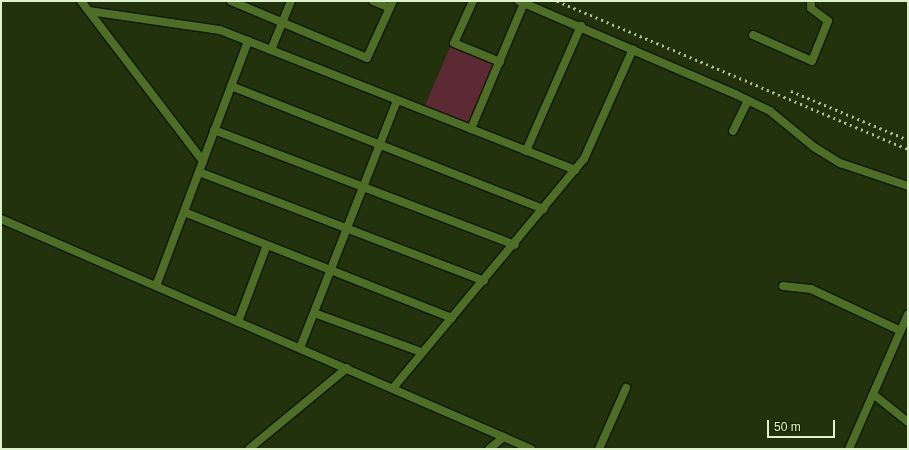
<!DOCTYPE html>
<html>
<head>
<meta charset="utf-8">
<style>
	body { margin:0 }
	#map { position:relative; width:909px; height:450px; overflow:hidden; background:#22320d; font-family:Arial,sans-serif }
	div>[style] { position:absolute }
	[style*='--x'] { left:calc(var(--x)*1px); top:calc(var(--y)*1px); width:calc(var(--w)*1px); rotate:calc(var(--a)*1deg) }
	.green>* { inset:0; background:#5c2a33 }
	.roads { filter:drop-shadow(1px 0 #0e1804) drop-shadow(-1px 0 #0e1804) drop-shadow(0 1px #0e1804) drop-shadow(0 -1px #0e1804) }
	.street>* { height:8px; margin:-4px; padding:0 4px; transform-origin:4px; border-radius:4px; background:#4e6d27 }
	.rail>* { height:2.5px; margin-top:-1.25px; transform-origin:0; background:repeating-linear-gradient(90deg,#acbe9a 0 2px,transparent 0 6px) }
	span { translate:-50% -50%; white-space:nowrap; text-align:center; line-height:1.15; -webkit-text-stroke:4px #182803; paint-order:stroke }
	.frame { position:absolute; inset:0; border:2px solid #dff2ce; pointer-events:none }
	.scale { position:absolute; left:767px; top:420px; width:68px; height:18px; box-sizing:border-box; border:2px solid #dff2ce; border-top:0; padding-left:5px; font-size:12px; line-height:14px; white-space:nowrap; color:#dff2ce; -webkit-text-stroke:3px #182803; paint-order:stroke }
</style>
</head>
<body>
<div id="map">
	<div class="green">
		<div style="clip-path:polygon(451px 45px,496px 63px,470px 126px,424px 108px)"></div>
	</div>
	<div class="roads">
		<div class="street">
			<div style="--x:81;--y:1;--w:201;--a:52.7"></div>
			<div style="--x:231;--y:1;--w:147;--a:22.7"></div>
			<div style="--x:367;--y:58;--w:63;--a:-65.5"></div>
			<div style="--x:373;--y:1;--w:18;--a:22"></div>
			<div style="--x:473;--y:1;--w:46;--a:114.3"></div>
			<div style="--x:454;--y:43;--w:50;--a:22.4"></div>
			<div style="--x:519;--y:1;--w:237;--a:23.3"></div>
			<div style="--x:737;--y:95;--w:37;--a:26"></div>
			<div style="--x:770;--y:111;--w:57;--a:39.3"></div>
			<div style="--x:814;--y:147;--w:31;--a:32"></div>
			<div style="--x:840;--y:163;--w:72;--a:18.7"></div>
			<div style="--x:89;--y:11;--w:132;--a:8.3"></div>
			<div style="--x:220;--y:30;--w:382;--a:21.5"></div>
			<div style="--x:753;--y:35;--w:64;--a:23.8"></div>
			<div style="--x:812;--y:61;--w:43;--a:-68.2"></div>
			<div style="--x:828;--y:21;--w:21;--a:-143"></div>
			<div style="--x:811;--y:8;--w:7;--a:-90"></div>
			<div style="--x:271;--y:50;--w:53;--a:-67.8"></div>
			<div style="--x:231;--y:86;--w:336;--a:21.5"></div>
			<div style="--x:471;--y:129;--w:137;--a:-67.2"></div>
			<div style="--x:214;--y:130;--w:322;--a:20.9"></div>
			<div style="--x:733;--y:131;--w:34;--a:-64"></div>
			<div style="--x:526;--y:151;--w:137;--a:-66.3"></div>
			<div style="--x:199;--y:172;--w:305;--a:20.9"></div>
			<div style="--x:184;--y:212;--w:288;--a:21.6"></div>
			<div style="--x:1;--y:219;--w:578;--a:23.46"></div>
			<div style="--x:156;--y:286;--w:262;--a:-69.4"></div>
			<div style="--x:783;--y:286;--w:28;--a:6"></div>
			<div style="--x:811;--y:289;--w:99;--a:25"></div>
			<div style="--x:314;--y:313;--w:114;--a:20"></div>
			<div style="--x:238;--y:322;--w:82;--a:-69.4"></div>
			<div style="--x:300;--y:348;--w:266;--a:-68.6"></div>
			<div style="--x:393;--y:388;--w:298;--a:-50.2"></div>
			<div style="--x:584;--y:159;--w:120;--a:-66"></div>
			<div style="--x:873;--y:394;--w:45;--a:38.7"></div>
			<div style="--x:249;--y:449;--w:127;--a:-39.6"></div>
			<div style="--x:489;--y:449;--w:19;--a:-39"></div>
			<div style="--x:599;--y:449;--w:67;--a:-66.1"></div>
			<div style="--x:849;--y:449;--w:147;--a:-66.4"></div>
		</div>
	</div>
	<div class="rail">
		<div style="--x:557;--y:1;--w:381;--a:22.9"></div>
		<div style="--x:791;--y:91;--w:127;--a:22.7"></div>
	</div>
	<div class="frame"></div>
	<div class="scale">50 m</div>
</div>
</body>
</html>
